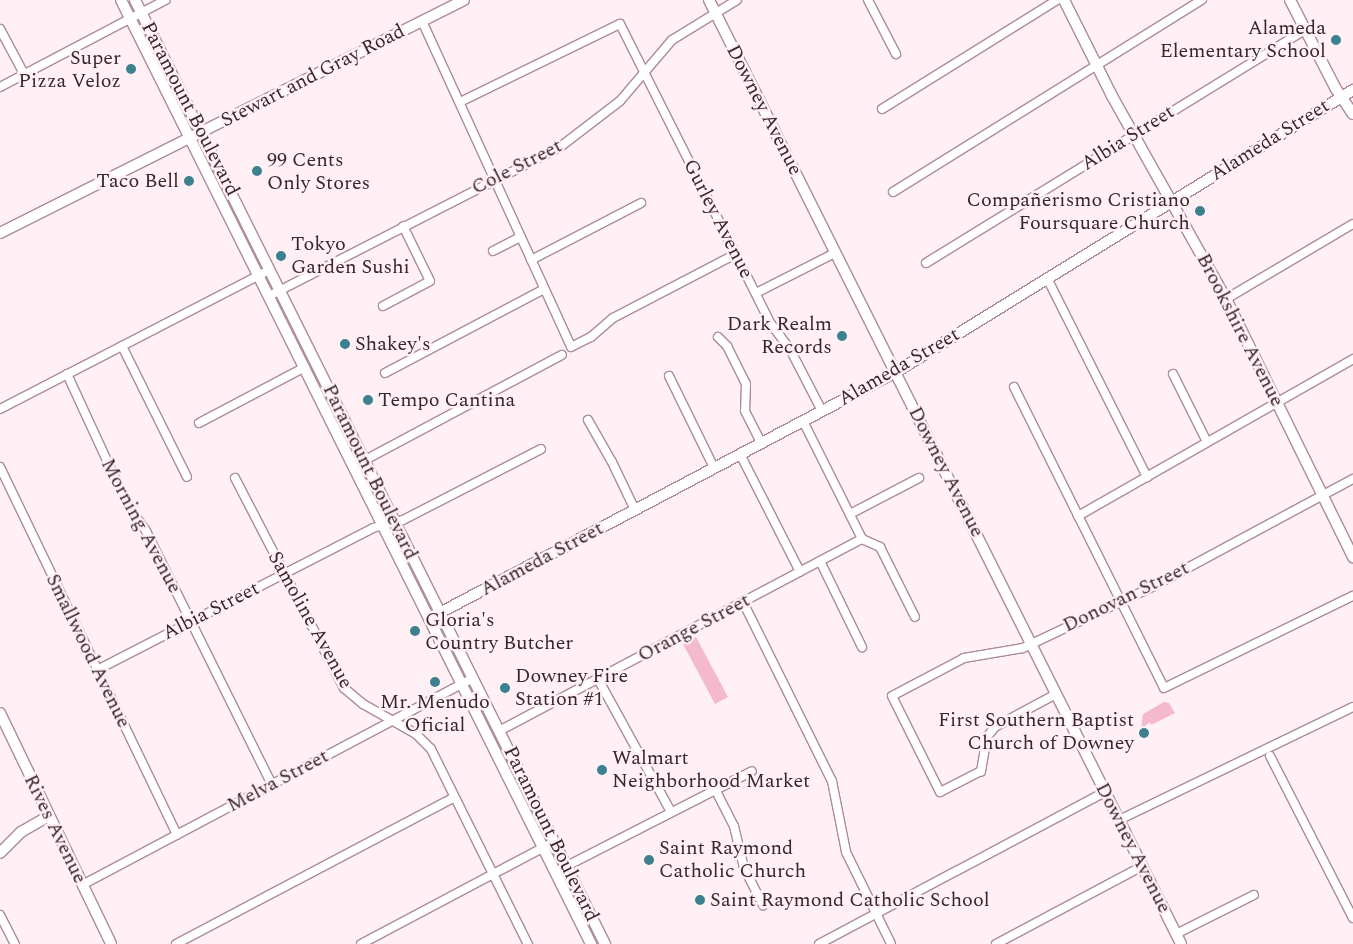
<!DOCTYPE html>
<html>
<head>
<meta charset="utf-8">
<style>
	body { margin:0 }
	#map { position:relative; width:1353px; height:944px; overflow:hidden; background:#fff0f5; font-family:Spectral,serif }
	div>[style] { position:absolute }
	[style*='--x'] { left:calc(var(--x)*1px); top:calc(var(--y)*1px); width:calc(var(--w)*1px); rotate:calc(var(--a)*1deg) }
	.green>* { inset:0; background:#f4b9ce }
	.roads { filter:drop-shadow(1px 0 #ad8b97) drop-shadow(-1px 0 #ad8b97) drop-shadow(0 1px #ad8b97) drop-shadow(0 -1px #ad8b97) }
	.street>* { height:8px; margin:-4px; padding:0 4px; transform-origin:4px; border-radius:4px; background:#fff }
	.secondary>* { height:10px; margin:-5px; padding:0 5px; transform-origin:5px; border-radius:5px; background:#fff }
	.dots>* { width:14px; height:14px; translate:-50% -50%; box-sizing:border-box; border:2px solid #fff0f5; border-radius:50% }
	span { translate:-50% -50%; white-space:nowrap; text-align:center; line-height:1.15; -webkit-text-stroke:5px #fff0f5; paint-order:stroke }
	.poi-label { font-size:20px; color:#36282d }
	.right { translate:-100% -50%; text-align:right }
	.left { translate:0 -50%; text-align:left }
	.street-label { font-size:20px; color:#36282d }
</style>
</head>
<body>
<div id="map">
	<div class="green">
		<div style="clip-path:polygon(696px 637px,728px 697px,715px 704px,683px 644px)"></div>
		<div style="clip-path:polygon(1164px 702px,1169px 703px,1175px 713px,1151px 725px,1150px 722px,1141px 729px,1143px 714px)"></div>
	</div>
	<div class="roads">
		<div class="street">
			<div style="--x:868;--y:0;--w:61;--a:62.6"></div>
			<div style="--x:422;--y:21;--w:358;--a:65.4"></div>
			<div style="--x:571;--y:347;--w:22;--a:-27"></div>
			<div style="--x:591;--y:337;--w:29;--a:-41"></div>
			<div style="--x:613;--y:318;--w:139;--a:-27.5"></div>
			<div style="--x:0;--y:29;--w:51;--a:61.9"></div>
			<div style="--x:0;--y:87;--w:187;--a:-27.7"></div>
			<div style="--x:460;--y:102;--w:178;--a:-26"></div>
			<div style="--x:620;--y:24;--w:336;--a:63.3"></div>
			<div style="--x:771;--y:324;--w:34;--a:53"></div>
			<div style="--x:791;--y:351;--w:68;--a:62.7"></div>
			<div style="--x:882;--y:109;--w:206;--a:-31.9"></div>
			<div style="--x:893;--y:192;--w:364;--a:-31.9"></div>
			<div style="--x:493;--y:251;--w:31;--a:-27"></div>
			<div style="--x:531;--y:260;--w:124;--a:-27.4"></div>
			<div style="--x:926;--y:263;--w:445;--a:-31.6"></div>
			<div style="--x:1047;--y:278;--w:223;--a:63.3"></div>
			<div style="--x:756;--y:293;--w:89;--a:-26.9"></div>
			<div style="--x:269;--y:296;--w:327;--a:-27.1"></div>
			<div style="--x:560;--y:147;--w:76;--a:-37.5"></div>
			<div style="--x:620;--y:101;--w:80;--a:-49.6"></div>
			<div style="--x:672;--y:40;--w:76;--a:-31.6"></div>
			<div style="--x:1226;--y:299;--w:147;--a:-30.6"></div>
			<div style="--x:383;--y:306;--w:53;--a:-28"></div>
			<div style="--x:430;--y:281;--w:61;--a:-116.1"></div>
			<div style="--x:718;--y:337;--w:13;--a:45"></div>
			<div style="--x:727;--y:346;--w:42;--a:63.4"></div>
			<div style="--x:746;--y:384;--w:27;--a:92"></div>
			<div style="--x:745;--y:411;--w:36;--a:63"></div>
			<div style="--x:122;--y:346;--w:146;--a:63.6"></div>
			<div style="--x:385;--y:373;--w:180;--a:-27.8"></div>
			<div style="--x:67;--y:374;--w:145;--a:65.2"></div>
			<div style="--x:128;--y:506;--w:31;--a:54"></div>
			<div style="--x:146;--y:531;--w:284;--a:63.6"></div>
			<div style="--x:1173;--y:374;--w:76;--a:63.4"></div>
			<div style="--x:669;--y:376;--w:102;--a:63.9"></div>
			<div style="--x:1014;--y:387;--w:336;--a:63.5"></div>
			<div style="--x:1164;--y:688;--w:210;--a:-26"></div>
			<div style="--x:0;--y:409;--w:303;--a:-27.3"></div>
			<div style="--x:588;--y:420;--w:48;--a:60.3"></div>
			<div style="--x:612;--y:462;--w:53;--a:64.4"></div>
			<div style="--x:803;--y:421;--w:132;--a:63.4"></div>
			<div style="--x:862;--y:539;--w:20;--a:24"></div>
			<div style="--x:880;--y:547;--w:78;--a:63.4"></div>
			<div style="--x:199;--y:423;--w:120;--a:-27.8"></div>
			<div style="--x:740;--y:454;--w:132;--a:63"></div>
			<div style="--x:365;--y:460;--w:223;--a:-28.1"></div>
			<div style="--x:0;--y:467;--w:408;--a:64.3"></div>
			<div style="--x:235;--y:478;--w:237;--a:62.6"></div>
			<div style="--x:344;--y:688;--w:25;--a:40"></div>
			<div style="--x:363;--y:704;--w:61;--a:29.5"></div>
			<div style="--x:416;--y:734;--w:21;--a:45"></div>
			<div style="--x:431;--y:749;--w:218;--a:63.6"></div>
			<div style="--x:850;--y:514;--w:78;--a:-27.6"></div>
			<div style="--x:1078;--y:516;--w:317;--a:-29.7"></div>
			<div style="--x:820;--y:561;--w:96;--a:64"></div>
			<div style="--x:743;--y:602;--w:200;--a:63.6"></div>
			<div style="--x:832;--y:781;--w:72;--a:78.8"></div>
			<div style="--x:846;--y:852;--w:102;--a:63.9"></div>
			<div style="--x:97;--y:670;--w:310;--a:-27.2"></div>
			<div style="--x:373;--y:528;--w:31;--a:-15"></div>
			<div style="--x:403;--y:520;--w:155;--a:-27.2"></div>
			<div style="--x:598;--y:679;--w:152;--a:61.2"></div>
			<div style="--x:1056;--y:694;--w:69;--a:151.6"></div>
			<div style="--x:995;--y:727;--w:13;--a:129"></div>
			<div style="--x:987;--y:737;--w:35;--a:100"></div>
			<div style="--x:981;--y:771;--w:46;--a:152.9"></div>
			<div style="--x:940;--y:792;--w:107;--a:-116.6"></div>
			<div style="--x:892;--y:696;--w:81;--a:-27.8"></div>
			<div style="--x:964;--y:658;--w:60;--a:-9.6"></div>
			<div style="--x:1023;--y:648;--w:145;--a:-25.3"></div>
			<div style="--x:1154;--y:586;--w:226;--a:-28.3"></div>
			<div style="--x:499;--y:731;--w:411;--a:-27.9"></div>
			<div style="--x:1270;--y:756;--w:182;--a:62.9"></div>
			<div style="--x:716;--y:791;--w:39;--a:63"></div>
			<div style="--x:734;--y:826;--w:43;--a:76.6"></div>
			<div style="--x:744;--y:868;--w:42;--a:62.8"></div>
			<div style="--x:1119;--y:820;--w:260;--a:-25.8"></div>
			<div style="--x:555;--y:872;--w:221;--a:-27.1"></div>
			<div style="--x:82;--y:885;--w:442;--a:-27.9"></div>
			<div style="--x:0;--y:915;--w:33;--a:63"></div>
			<div style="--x:1176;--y:934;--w:87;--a:-26.6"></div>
			<div style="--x:176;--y:944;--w:315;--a:-27.8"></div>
			<div style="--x:361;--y:944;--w:218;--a:-27.9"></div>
			<div style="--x:819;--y:944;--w:324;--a:-28"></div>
			<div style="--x:996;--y:944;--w:166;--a:-28"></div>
		</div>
		<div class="secondary">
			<div style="--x:121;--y:0;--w:1055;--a:63.53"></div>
			<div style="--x:135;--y:0;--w:1055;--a:63.53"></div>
			<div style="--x:709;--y:0;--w:1055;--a:63.43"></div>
			<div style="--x:1064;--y:0;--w:107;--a:63.4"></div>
			<div style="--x:1112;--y:96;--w:233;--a:60.7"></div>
			<div style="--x:1226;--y:299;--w:288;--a:63.8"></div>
			<div style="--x:1290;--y:0;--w:100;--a:62.7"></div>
			<div style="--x:1336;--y:89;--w:30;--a:56"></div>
			<div style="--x:0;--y:233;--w:519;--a:-26.66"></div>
			<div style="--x:430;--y:618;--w:527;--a:-27.83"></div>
			<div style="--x:896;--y:372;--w:537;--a:-31.68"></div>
			<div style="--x:0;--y:713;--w:256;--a:64.3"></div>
			<div style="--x:0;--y:853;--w:30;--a:-45"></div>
			<div style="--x:21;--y:832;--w:32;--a:-30"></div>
		</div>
	</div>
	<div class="dots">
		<div style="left:1336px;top:40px;background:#3d8190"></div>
		<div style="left:131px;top:69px;background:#3d8190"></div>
		<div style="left:257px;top:171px;background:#3d8190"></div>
		<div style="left:189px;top:181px;background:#3d8190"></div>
		<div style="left:1200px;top:211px;background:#3d8190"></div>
		<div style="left:281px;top:256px;background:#3d8190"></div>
		<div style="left:842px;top:336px;background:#3d8190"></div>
		<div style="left:345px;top:344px;background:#3d8190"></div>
		<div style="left:368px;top:400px;background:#3d8190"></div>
		<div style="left:415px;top:631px;background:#3d8190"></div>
		<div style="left:435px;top:682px;background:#3d8190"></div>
		<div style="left:505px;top:688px;background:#3d8190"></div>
		<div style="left:1144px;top:733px;background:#3d8190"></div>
		<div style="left:602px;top:770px;background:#3d8190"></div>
		<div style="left:649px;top:860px;background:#3d8190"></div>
		<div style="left:700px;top:900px;background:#3d8190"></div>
	</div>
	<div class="poi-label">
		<span class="right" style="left:1326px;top:40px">Alameda<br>Elementary School</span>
		<span class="right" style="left:121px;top:70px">Super<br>Pizza Veloz</span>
		<span class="left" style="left:267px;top:172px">99 Cents<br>Only Stores</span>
		<span class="right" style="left:179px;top:181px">Taco Bell</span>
		<span class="right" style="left:1190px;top:212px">Compañerismo Cristiano<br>Foursquare Church</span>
		<span class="left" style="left:291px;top:256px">Tokyo<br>Garden Sushi</span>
		<span class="right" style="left:832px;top:336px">Dark Realm<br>Records</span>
		<span class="left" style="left:355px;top:344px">Shakey's</span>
		<span class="left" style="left:378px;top:400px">Tempo Cantina</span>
		<span class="left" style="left:425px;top:632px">Gloria's<br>Country Butcher</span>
		<span class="left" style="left:515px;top:688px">Downey Fire<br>Station #1</span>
		<span style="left:435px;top:714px">Mr. Menudo<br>Oficial</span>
		<span class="right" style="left:1134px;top:732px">First Southern Baptist<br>Church of Downey</span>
		<span class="left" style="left:612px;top:770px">Walmart<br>Neighborhood Market</span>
		<span class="left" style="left:659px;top:860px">Saint Raymond<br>Catholic Church</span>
		<span class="left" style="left:710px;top:900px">Saint Raymond Catholic School</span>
	</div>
	<div class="street-label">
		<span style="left:313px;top:76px;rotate:-27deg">Stewart and Gray Road</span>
		<span style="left:190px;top:109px;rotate:63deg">Paramount Boulevard</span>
		<span style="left:764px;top:110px;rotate:63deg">Downey Avenue</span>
		<span style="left:1128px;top:138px;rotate:-32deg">Albia Street</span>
		<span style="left:1270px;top:140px;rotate:-32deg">Alameda Street</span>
		<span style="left:517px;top:167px;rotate:-27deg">Cole Street</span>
		<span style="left:718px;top:219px;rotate:63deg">Gurley Avenue</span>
		<span style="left:1240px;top:330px;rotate:63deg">Brookshire Avenue</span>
		<span style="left:899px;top:367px;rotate:-30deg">Alameda Street</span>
		<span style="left:370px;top:472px;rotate:64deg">Paramount Boulevard</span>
		<span style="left:946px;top:472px;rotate:63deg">Downey Avenue</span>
		<span style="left:141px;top:526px;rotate:62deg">Morning Avenue</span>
		<span style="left:542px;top:559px;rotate:-28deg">Alameda Street</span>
		<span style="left:1126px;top:597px;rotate:-26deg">Donovan Street</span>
		<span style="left:211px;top:611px;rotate:-27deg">Albia Street</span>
		<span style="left:310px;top:620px;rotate:61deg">Samoline Avenue</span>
		<span style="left:694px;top:628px;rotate:-28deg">Orange Street</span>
		<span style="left:88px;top:651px;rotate:64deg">Smallwood Avenue</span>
		<span style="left:278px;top:781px;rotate:-28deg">Melva Street</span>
		<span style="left:55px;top:829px;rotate:64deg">Rives Avenue</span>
		<span style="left:551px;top:834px;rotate:64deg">Paramount Boulevard</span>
		<span style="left:1133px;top:848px;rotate:63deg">Downey Avenue</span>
	</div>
</div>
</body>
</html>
